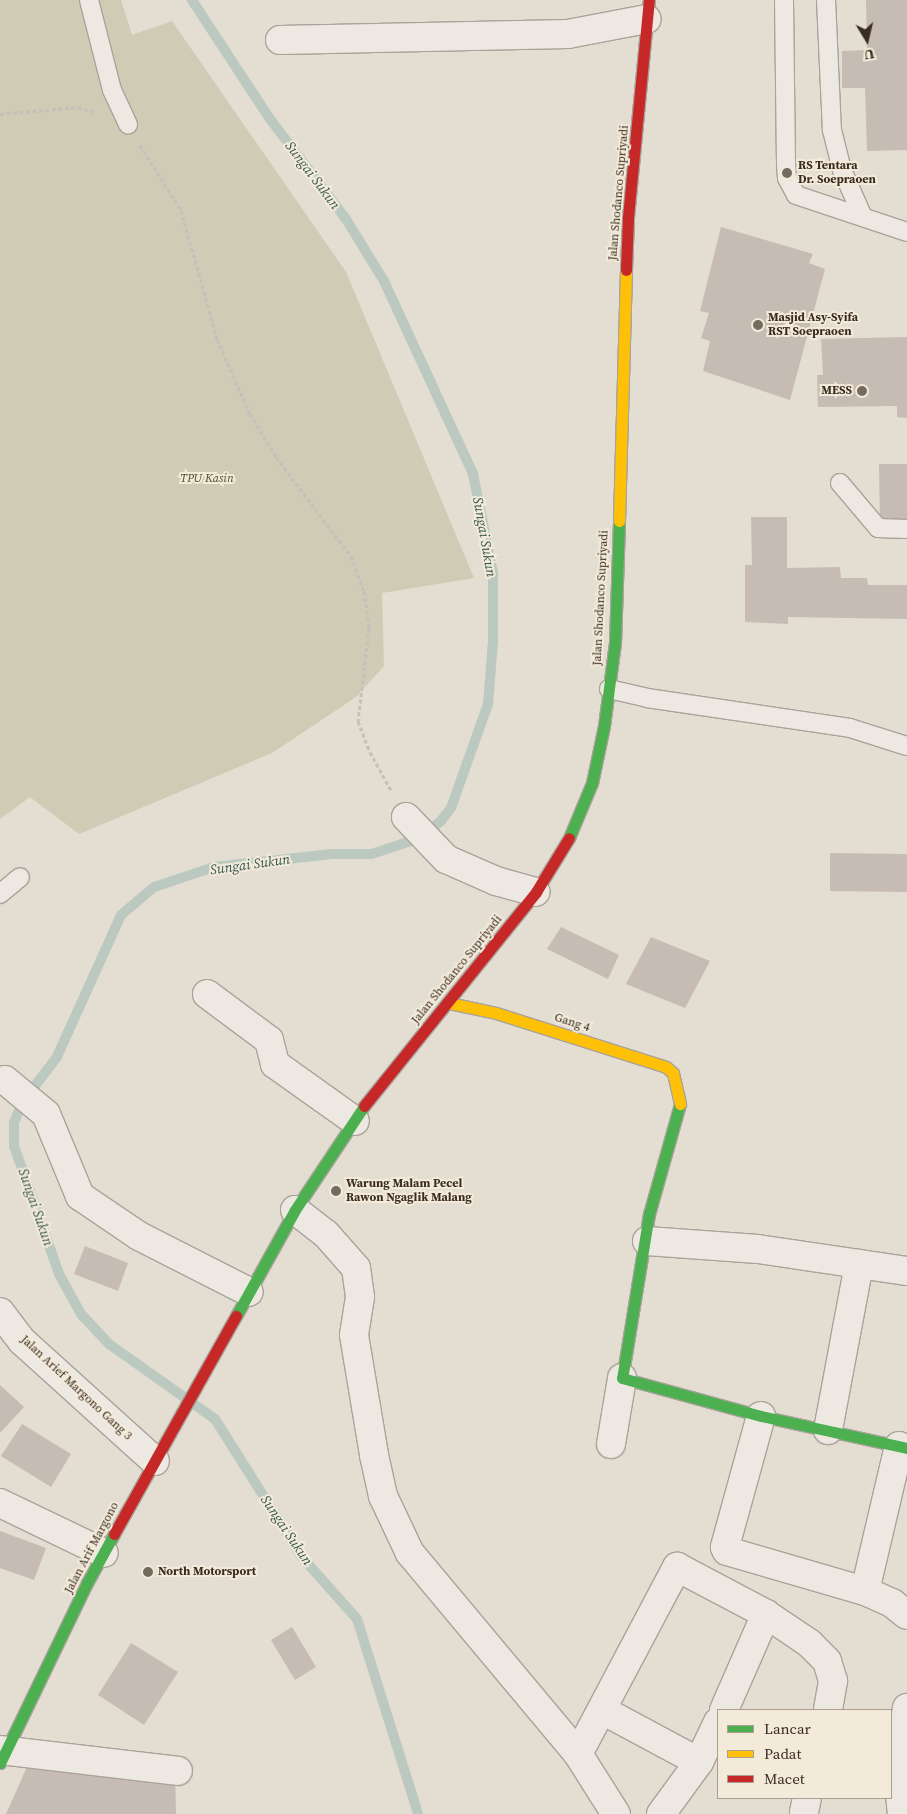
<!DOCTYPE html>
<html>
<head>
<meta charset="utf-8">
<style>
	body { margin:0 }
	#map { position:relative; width:907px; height:1814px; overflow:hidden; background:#e3ddd2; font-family:"Source Serif 4",serif }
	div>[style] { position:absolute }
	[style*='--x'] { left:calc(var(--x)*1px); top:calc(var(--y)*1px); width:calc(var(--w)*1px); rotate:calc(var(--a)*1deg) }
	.cemetery>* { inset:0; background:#ceccb5 }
	.stream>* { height:10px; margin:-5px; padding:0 5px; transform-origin:5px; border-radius:5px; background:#bbc9c0 }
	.building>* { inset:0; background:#c7bcb3 }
	.path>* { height:3px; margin-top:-1.5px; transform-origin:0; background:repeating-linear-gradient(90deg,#c5c0b9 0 4px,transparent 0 6.5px) }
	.roads { filter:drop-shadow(1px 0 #a9a39a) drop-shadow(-1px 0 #a9a39a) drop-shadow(0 1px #a9a39a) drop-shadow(0 -1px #a9a39a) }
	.lane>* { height:18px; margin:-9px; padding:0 9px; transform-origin:9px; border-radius:9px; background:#ede9e2 }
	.street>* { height:28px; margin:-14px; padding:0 14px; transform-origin:14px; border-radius:14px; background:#ede9e2 }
	.fast>* { height:11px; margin:-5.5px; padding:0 5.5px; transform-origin:5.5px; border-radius:5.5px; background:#4caf50 }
	.slow>* { height:11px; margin:-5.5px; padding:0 5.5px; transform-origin:5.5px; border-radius:5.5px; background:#ffc107 }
	.jam>* { height:11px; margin:-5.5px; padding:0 5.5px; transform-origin:5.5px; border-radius:5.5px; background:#c62828 }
	.dots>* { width:14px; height:14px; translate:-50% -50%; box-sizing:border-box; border:2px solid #f3ead9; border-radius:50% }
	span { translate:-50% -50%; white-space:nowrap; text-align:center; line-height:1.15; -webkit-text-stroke:4px #f3ead9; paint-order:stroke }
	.poi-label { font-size:12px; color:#392c22; font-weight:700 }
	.left { translate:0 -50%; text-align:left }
	.right { translate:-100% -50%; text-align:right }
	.street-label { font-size:12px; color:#392c22 }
	.park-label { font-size:12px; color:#4b532a; font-style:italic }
	.water-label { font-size:14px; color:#335752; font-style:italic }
	.legend { position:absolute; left:717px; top:1709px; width:175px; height:90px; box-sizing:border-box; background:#f3ead9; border:1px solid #a99e90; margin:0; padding:6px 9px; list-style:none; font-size:15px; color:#392c22 }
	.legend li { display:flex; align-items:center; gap:10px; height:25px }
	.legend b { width:25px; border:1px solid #a99e90 }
	.north { position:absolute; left:842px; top:15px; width:50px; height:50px; -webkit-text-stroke:4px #f3ead9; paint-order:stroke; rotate:171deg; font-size:14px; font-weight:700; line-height:20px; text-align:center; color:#392c22 }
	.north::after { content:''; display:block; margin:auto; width:18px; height:22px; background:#392c22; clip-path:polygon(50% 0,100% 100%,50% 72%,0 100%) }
</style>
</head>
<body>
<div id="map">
	<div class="cemetery">
		<div style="clip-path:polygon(0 0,121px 0,132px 35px,172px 21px,346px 272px,474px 578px,382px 593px,384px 666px,356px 697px,272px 753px,79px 834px,30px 797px,0 819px)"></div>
	</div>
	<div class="stream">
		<div style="--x:192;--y:0;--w:142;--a:56.8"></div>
		<div style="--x:270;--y:119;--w:126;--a:52.8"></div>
		<div style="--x:346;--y:219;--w:73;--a:58.5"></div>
		<div style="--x:384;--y:281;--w:213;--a:65.2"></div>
		<div style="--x:473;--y:474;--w:101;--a:78.6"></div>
		<div style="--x:493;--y:573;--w:68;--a:90"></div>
		<div style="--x:493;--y:641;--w:63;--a:94.5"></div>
		<div style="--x:488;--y:704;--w:110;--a:109.6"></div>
		<div style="--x:451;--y:808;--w:16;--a:128"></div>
		<div style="--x:441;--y:821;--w:30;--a:143"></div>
		<div style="--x:417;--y:839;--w:47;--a:161.6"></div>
		<div style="--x:372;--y:854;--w:40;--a:180"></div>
		<div style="--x:332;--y:854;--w:119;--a:173.7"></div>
		<div style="--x:214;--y:867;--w:63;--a:161.6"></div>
		<div style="--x:154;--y:887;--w:43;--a:139.7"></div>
		<div style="--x:121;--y:915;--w:156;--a:114.3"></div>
		<div style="--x:57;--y:1057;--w:58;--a:127.3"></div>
		<div style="--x:22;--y:1103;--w:22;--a:112"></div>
		<div style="--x:14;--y:1123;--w:23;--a:90"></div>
		<div style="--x:14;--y:1146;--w:136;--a:70.6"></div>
		<div style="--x:59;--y:1274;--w:46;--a:61.2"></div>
		<div style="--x:81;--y:1314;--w:41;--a:47"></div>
		<div style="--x:109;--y:1344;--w:130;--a:35.3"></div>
		<div style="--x:215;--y:1419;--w:163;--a:57.8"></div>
		<div style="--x:302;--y:1557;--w:83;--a:48.4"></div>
		<div style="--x:357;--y:1619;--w:204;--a:72.6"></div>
	</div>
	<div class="building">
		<div style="clip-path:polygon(866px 0,907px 0,907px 150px,867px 151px,865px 88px,842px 88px,842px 51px,867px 50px)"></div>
		<div style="clip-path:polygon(721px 227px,813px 254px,809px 263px,825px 269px,790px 400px,703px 371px,710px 341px,701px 338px,709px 313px,700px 311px)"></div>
		<div style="clip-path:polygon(907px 337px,907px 418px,897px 417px,897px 406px,818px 407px,817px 375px,823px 375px,821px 339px)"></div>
		<div style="clip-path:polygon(879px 464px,907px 464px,907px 527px,880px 527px)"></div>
		<div style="clip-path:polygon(751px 517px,787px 517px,787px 568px,840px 567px,841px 578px,867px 578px,868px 585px,907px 585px,907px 619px,788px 617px,788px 624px,745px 622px,745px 565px,752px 565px)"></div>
		<div style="clip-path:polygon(830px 853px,907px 854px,907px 892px,830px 891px)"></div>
		<div style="clip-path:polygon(561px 927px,619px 955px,608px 979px,547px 949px)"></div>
		<div style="clip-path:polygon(651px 937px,710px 961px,685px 1008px,626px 984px)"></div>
		<div style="clip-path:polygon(85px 1246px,128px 1263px,118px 1291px,74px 1274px)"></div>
		<div style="clip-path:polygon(0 1385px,24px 1407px,0 1433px)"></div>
		<div style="clip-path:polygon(22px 1424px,71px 1454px,51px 1487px,1px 1456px)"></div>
		<div style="clip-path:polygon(0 1531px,46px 1548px,34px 1580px,0 1568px)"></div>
		<div style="clip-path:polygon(292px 1627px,316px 1667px,295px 1680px,271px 1640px)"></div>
		<div style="clip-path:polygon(131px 1643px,178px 1672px,144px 1725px,98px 1695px)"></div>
		<div style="clip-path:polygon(30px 1760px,175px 1775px,176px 1814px,6px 1814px)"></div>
	</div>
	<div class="path">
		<div style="--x:0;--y:114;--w:78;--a:-5.1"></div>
		<div style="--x:78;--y:107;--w:16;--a:18"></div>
		<div style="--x:140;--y:145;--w:77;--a:57.8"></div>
		<div style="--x:181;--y:210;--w:134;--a:74.4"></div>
		<div style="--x:217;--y:339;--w:82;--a:66.3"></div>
		<div style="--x:250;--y:414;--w:50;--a:58.8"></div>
		<div style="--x:276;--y:457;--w:124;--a:52.9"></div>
		<div style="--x:351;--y:556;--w:37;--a:70"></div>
		<div style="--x:364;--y:591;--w:37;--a:82"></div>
		<div style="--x:369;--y:628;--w:94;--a:96.7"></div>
		<div style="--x:358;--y:721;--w:33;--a:69"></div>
		<div style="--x:370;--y:752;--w:46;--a:61.2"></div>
	</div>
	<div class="roads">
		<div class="lane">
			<div style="--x:89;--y:0;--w:93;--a:75.7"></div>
			<div style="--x:112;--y:90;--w:38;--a:65"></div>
			<div style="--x:784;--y:0;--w:164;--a:89.3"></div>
			<div style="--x:786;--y:164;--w:14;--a:86"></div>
			<div style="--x:787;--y:178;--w:19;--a:62"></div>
			<div style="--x:796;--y:195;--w:117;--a:18.4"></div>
			<div style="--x:826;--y:0;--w:130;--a:87.4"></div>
			<div style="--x:832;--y:130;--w:41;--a:76"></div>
			<div style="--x:842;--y:170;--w:51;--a:65.9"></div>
			<div style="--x:840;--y:483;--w:59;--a:49.8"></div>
			<div style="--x:878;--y:528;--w:29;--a:2"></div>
			<div style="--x:609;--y:689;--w:39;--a:13"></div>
			<div style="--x:647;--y:698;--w:205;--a:8.4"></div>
			<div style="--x:850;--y:728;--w:60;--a:17.5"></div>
			<div style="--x:0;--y:894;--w:26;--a:-40"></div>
		</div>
		<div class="street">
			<div style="--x:280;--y:40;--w:288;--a:-1.2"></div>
			<div style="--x:568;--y:34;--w:80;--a:-10.8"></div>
			<div style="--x:406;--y:817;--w:58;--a:46.4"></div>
			<div style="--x:446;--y:859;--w:55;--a:23.7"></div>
			<div style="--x:496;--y:881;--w:41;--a:15.4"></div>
			<div style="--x:207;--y:994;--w:77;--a:36.6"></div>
			<div style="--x:269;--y:1040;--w:25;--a:76"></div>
			<div style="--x:275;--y:1064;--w:98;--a:35.5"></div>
			<div style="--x:5;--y:1080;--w:53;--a:39.7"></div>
			<div style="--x:46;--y:1114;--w:89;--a:67.5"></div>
			<div style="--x:80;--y:1196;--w:71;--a:34.1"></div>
			<div style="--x:139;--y:1236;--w:123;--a:27"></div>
			<div style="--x:295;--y:1210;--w:39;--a:38"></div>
			<div style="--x:326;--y:1234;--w:45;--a:48.6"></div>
			<div style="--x:356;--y:1268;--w:29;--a:82"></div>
			<div style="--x:360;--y:1297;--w:38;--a:99"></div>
			<div style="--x:354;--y:1335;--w:122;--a:80.5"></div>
			<div style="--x:374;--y:1455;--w:42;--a:77.6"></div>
			<div style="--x:383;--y:1496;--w:63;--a:64.7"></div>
			<div style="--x:410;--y:1553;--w:262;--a:50.1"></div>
			<div style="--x:578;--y:1754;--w:71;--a:57.7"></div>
			<div style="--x:647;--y:1241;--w:111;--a:4.1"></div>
			<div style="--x:758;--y:1249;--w:151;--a:8.4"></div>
			<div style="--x:0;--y:1312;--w:36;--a:53"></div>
			<div style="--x:22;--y:1341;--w:179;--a:42.1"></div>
			<div style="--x:761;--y:1416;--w:136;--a:105.4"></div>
			<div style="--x:725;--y:1547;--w:4;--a:63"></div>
			<div style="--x:727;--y:1551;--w:144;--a:16.2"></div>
			<div style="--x:828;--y:1430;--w:169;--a:-79.4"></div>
			<div style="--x:611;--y:1444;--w:67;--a:-80.5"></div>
			<div style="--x:899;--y:1446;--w:149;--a:103.2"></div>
			<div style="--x:865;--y:1591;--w:30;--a:24"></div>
			<div style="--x:892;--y:1603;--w:19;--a:39"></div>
			<div style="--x:0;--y:1503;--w:115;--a:25.7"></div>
			<div style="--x:602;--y:1710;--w:110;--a:28.2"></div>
			<div style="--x:724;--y:1710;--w:105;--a:-66.4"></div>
			<div style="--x:766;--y:1614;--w:52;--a:34"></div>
			<div style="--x:809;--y:1643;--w:25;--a:45"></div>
			<div style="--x:827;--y:1661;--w:21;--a:73"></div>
			<div style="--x:833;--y:1681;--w:29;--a:100"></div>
			<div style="--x:0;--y:1750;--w:179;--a:6.7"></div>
			<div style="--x:578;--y:1754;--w:212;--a:-62.1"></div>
			<div style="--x:677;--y:1567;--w:101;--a:27.8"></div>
			<div style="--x:804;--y:1812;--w:14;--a:-78"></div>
			<div style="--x:661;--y:1814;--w:64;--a:-53.8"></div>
			<div style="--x:699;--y:1762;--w:44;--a:-64.6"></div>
			<div style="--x:902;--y:1814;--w:45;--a:-96.3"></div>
			<div style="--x:897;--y:1769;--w:62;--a:-80.7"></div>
		</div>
		<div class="fast">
			<div style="--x:569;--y:838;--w:60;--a:-67.3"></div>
			<div style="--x:592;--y:783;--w:58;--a:-78.1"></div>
			<div style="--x:604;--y:726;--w:84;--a:-82.5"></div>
			<div style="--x:615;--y:643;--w:122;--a:-88.1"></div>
			<div style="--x:680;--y:1104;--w:114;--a:105.7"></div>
			<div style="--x:649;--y:1214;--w:166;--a:99.3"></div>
			<div style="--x:622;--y:1378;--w:144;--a:15.3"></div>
			<div style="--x:761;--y:1416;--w:149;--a:12.4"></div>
			<div style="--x:236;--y:1316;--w:121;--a:-60.9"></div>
			<div style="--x:295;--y:1210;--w:125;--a:-56.4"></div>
			<div style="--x:0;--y:1763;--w:200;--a:-64.2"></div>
			<div style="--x:87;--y:1583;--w:56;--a:-61.1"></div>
		</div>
		<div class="slow">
			<div style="--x:619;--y:521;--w:251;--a:-88.4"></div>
			<div style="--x:449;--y:1003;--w:48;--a:12"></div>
			<div style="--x:496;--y:1013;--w:178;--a:17.6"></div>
			<div style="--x:666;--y:1067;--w:9;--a:41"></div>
			<div style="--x:673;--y:1073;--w:32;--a:77"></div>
		</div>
		<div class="jam">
			<div style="--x:626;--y:270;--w:53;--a:-87.8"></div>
			<div style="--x:628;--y:217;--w:218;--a:-84.5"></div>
			<div style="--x:364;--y:1106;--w:275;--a:-51.2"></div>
			<div style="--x:536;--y:892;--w:63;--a:-58.6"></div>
			<div style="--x:114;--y:1534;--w:250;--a:-60.8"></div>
		</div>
	</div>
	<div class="dots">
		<div style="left:787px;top:173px;background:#746a60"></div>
		<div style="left:758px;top:325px;background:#746a60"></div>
		<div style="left:862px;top:391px;background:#746a60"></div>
		<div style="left:336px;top:1191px;background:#746a60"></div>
		<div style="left:148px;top:1572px;background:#746a60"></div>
	</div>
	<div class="poi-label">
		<span class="left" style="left:798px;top:173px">RS Tentara<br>Dr. Soepraoen</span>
		<span class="left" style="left:768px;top:325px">Masjid Asy-Syifa<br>RST Soepraoen</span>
		<span class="right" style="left:852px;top:391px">MESS</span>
		<span class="left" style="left:346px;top:1191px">Warung Malam Pecel<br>Rawon Ngaglik Malang</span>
		<span class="left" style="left:158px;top:1572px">North Motorsport</span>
	</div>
	<div class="street-label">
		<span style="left:619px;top:193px;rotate:-85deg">Jalan Shodanco Supriyadi</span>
		<span style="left:601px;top:598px;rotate:-87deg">Jalan Shodanco Supriyadi</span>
		<span style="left:457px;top:970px;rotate:-51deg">Jalan Shodanco Supriyadi</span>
		<span style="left:572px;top:1023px;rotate:18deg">Gang 4</span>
		<span style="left:76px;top:1388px;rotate:43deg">Jalan Arief Margono Gang 3</span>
		<span style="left:92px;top:1548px;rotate:-62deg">Jalan Arif Margono</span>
	</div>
	<div class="park-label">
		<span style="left:207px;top:479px">TPU Kasin</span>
	</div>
	<div class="water-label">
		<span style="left:313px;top:175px;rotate:53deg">Sungai Sukun</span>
		<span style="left:485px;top:537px;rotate:80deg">Sungai Sukun</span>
		<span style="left:250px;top:864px;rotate:-8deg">Sungai Sukun</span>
		<span style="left:36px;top:1207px;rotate:71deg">Sungai Sukun</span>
		<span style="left:287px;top:1530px;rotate:56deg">Sungai Sukun</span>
	</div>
	<ul class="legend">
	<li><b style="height:6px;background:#4caf50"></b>Lancar</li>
	<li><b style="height:6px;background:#ffc107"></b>Padat</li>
	<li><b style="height:6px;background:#c62828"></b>Macet</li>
	</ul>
	<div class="north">U</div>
</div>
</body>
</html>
